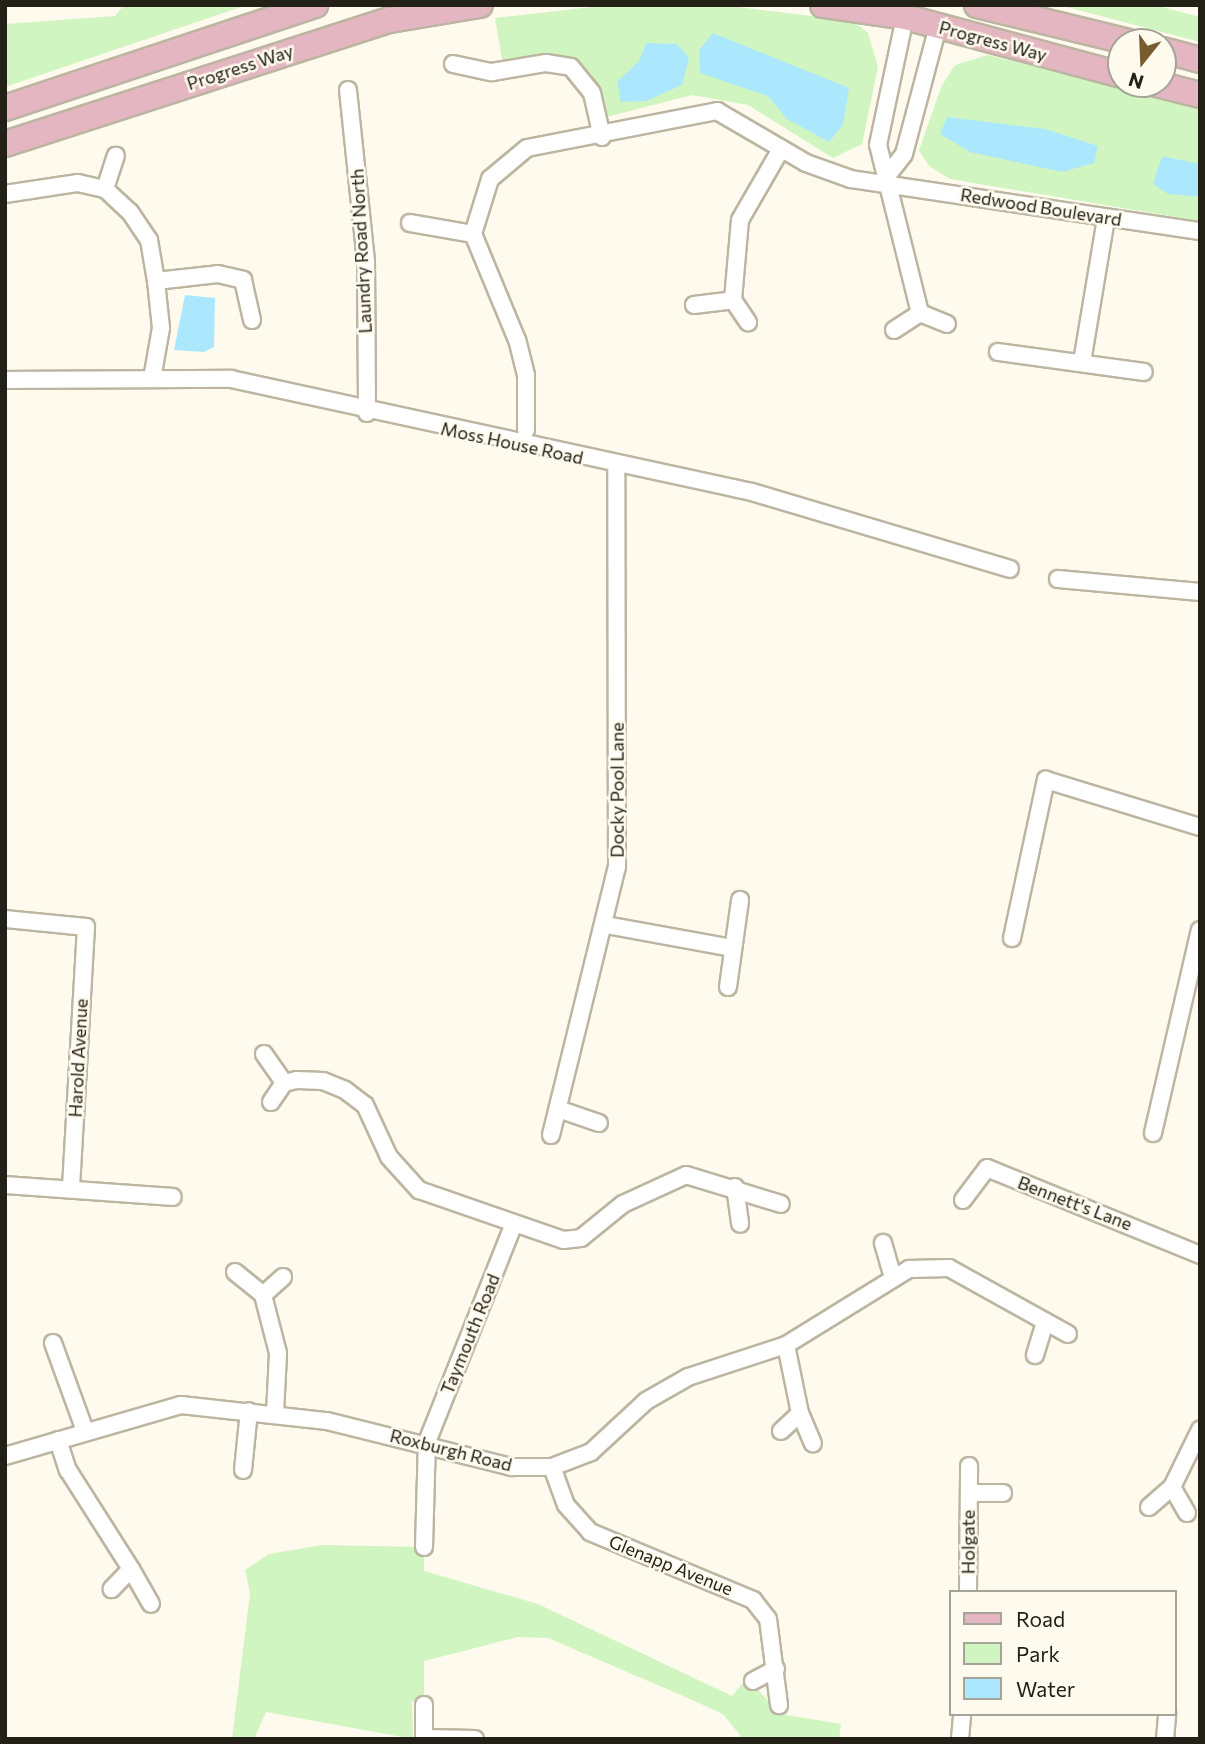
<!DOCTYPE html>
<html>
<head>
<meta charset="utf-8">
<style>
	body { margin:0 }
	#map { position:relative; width:1205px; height:1744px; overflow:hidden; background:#fefaed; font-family:Commissioner,sans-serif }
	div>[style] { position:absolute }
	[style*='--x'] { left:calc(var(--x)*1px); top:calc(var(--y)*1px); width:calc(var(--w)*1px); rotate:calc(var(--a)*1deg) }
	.green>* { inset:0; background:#d1f5c0 }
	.water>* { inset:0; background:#ace8fd }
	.roads { filter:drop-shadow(2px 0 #bcb5a1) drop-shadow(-2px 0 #bcb5a1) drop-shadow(0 2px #bcb5a1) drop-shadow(0 -2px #bcb5a1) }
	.street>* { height:16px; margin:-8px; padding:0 8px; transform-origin:8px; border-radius:8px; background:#fff }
	.primary>* { height:24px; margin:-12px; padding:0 12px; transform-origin:12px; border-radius:12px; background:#e4b6c1 }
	span { translate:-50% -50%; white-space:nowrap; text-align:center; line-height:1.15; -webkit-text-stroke:5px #fefaed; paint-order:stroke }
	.street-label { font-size:18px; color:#232018 }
	.frame { position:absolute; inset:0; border:7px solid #232018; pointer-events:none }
	.legend { position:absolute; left:949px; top:1590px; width:228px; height:126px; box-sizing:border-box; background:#fefaed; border:2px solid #a6a398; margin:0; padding:9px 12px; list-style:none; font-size:21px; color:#232018 }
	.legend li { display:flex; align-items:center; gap:14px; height:35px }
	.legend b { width:35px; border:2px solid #a6a398 }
	.north { position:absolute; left:1107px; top:28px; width:70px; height:70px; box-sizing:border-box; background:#fefaed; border:2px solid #a6a398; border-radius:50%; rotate:198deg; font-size:19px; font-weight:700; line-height:28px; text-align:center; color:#232018 }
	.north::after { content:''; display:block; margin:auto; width:24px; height:32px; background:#7a5b30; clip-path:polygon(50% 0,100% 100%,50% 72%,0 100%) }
</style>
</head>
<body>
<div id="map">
	<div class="green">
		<div style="clip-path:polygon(124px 5px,247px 5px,5px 87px,5px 24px,115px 16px)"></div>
		<div style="clip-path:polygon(610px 5px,737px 7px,853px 21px,868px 33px,878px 67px,862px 144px,833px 158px,748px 105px,692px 95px,599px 119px,571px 67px,504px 70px,495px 18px)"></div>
		<div style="clip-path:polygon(1059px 5px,1155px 5px,1200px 17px,1200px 42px)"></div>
		<div style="clip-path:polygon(988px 55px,1200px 108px,1200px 221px,950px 179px,929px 166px,919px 150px,942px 85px,955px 65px)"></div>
		<div style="clip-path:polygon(322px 1545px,424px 1547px,424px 1571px,538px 1604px,732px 1696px,742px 1684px,758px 1690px,781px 1714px,841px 1724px,839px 1739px,743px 1739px,723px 1714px,690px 1699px,548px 1638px,518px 1637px,424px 1661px,424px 1701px,412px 1701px,413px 1739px,266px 1712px,254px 1739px,232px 1739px,250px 1593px,245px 1570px,269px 1554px)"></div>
	</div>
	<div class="water">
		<div style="clip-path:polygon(713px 33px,849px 88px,843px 125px,829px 142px,787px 119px,768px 96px,700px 73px,699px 50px)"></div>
		<div style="clip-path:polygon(646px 43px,677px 44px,689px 58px,682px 85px,646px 101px,621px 102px,617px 82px,639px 61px)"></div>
		<div style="clip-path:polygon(947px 117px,1045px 129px,1098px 146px,1094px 163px,1062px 172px,970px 152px,940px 134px)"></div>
		<div style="clip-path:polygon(1162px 156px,1200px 164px,1200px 197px,1168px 194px,1153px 184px)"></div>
		<div style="clip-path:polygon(185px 295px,215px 298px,214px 347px,204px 352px,174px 350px)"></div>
	</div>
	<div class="roads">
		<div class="street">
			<div style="--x:453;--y:64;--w:40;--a:12"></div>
			<div style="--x:492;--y:72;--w:55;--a:-9.5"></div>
			<div style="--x:546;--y:63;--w:25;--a:9"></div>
			<div style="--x:571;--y:67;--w:33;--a:51"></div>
			<div style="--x:592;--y:93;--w:45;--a:77.2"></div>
			<div style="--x:348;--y:90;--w:173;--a:84"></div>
			<div style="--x:366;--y:262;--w:151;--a:89.6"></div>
			<div style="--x:883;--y:181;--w:34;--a:-52"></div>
			<div style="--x:904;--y:154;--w:132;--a:-75.1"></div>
			<div style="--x:105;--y:189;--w:35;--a:-72"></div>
			<div style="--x:5;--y:194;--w:74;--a:-8.6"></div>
			<div style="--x:78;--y:183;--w:28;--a:13"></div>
			<div style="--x:105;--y:189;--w:34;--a:43"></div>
			<div style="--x:130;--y:212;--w:34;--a:56"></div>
			<div style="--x:149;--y:240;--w:42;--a:80.3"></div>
			<div style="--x:156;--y:281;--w:47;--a:83.9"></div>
			<div style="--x:161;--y:328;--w:52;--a:100"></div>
			<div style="--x:410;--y:223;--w:64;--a:9.9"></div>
			<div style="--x:156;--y:281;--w:62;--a:-6.4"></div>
			<div style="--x:218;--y:274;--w:26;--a:13"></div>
			<div style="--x:243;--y:280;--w:41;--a:77.3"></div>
			<div style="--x:733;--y:300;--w:27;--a:56"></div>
			<div style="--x:694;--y:305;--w:39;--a:-7"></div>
			<div style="--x:733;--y:300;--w:80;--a:-85"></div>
			<div style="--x:740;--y:220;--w:82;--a:-60"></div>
			<div style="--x:920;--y:313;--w:29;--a:22"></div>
			<div style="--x:894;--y:330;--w:31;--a:-33"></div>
			<div style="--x:920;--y:313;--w:173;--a:-104"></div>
			<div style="--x:878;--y:145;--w:131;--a:-78.1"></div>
			<div style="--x:998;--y:352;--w:147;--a:7.8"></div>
			<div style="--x:1082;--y:362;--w:146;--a:-80.5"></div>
			<div style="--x:5;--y:380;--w:226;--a:-0.3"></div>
			<div style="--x:231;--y:379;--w:533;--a:12.24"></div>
			<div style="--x:752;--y:492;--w:269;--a:16.6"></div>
			<div style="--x:526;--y:430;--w:55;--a:-90"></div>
			<div style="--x:526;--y:375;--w:36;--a:-104"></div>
			<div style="--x:517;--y:340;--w:115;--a:-112.5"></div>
			<div style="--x:473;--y:234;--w:58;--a:-72.8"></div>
			<div style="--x:490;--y:179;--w:48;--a:-40"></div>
			<div style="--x:527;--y:148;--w:194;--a:-11"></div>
			<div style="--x:717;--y:111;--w:103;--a:30.3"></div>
			<div style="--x:806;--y:163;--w:48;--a:19.6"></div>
			<div style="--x:851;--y:179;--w:353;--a:8.5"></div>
			<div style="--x:1058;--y:579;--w:143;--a:5.2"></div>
			<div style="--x:5;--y:919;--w:81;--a:5.6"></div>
			<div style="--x:86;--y:927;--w:263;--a:93.3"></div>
			<div style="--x:606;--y:925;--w:129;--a:10.3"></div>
			<div style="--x:1012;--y:938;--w:162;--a:-77.9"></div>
			<div style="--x:1046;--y:780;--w:161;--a:17"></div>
			<div style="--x:728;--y:987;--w:88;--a:-82.1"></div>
			<div style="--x:264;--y:1054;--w:35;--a:55"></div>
			<div style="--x:271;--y:1102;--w:23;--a:-56"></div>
			<div style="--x:284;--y:1083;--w:13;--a:-13"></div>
			<div style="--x:297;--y:1080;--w:26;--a:2"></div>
			<div style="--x:323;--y:1081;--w:24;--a:22"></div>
			<div style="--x:345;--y:1090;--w:25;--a:37"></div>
			<div style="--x:365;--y:1105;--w:57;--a:65.2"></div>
			<div style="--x:389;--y:1157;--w:45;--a:47.7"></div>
			<div style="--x:419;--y:1190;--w:152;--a:19.1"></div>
			<div style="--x:563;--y:1240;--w:18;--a:-6"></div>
			<div style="--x:581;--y:1238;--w:54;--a:-39"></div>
			<div style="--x:623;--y:1204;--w:69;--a:-24.7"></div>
			<div style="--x:686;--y:1175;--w:99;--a:17"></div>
			<div style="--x:561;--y:1110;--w:40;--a:18.9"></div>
			<div style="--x:1153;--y:1133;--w:208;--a:-77"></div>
			<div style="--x:551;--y:1135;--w:276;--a:-76.2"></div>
			<div style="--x:617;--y:867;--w:403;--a:-90.1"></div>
			<div style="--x:5;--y:1185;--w:168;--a:4.1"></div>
			<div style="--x:735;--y:1187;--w:37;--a:82"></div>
			<div style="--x:963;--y:1200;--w:40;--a:-53"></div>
			<div style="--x:987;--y:1168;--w:230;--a:22.2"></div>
			<div style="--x:883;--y:1243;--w:32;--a:74"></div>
			<div style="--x:235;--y:1272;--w:36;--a:39"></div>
			<div style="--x:53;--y:1343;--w:94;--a:70"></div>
			<div style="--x:786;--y:1345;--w:69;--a:78.4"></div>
			<div style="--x:800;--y:1413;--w:33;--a:67"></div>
			<div style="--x:1035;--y:1355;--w:31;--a:-73"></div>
			<div style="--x:275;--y:1413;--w:60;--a:-87.1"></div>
			<div style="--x:278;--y:1353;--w:60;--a:-104.5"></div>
			<div style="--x:263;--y:1295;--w:27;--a:-42"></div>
			<div style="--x:781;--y:1431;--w:26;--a:-43"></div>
			<div style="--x:58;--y:1440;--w:32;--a:72"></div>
			<div style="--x:68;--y:1470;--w:117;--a:57.5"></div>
			<div style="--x:131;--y:1569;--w:28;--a:134"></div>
			<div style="--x:5;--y:1456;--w:183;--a:-16.2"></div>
			<div style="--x:181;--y:1405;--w:147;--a:6.3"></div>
			<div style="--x:327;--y:1421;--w:191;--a:14"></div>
			<div style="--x:512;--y:1467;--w:40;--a:0"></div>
			<div style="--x:552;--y:1467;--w:42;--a:-21"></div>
			<div style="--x:591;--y:1452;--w:75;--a:-42.8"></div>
			<div style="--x:646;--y:1401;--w:48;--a:-29.7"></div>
			<div style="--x:688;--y:1377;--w:103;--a:-18.1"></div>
			<div style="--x:786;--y:1345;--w:145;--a:-31.7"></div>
			<div style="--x:909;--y:1269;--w:40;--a:-1.4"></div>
			<div style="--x:949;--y:1268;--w:136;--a:29"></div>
			<div style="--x:552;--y:1467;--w:40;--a:69.8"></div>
			<div style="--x:566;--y:1505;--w:36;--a:48"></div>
			<div style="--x:590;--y:1532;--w:177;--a:22.6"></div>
			<div style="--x:753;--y:1600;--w:24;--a:52"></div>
			<div style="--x:768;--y:1619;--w:87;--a:82.7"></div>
			<div style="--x:243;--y:1470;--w:59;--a:-84.2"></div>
			<div style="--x:969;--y:1493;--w:34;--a:0"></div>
			<div style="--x:1149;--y:1507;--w:30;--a:-41"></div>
			<div style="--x:1187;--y:1513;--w:30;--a:-120"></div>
			<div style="--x:1172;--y:1487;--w:64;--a:-63.8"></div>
			<div style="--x:424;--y:1547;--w:105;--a:-88.4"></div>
			<div style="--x:427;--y:1442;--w:232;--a:-68.3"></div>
			<div style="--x:131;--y:1569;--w:40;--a:60.3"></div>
			<div style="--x:968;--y:1592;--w:126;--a:-89.5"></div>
			<div style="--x:753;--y:1681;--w:26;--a:-28"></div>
			<div style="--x:424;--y:1738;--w:51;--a:1.1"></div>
			<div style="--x:424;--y:1739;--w:34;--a:-90"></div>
			<div style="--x:960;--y:1739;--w:25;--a:-85"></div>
			<div style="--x:1165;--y:1739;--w:25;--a:-85"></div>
		</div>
		<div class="primary">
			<div style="--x:823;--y:5;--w:83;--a:8.3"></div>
			<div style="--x:905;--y:17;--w:224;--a:15"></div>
			<div style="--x:977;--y:5;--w:156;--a:13.7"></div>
			<div style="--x:1163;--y:50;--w:38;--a:15"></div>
			<div style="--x:1157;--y:84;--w:44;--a:14.3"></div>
			<div style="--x:5;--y:108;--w:327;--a:-18.4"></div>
			<div style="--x:5;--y:144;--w:404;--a:-17.9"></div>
			<div style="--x:390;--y:20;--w:91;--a:-9.5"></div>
		</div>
	</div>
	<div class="street-label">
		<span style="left:993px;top:41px;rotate:15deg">Progress Way</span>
		<span style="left:240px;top:67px;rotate:-18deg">Progress Way</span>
		<span style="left:1041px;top:207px;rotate:9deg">Redwood Boulevard</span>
		<span style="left:361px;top:251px;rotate:-93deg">Laundry Road North</span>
		<span style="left:512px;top:443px;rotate:12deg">Moss House Road</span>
		<span style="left:617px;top:790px;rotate:-90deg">Docky Pool Lane</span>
		<span style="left:78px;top:1058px;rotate:-87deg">Harold Avenue</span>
		<span style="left:1075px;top:1203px;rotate:21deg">Bennett's Lane</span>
		<span style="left:470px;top:1334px;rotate:-68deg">Taymouth Road</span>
		<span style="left:451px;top:1450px;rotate:14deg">Roxburgh Road</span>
		<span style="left:968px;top:1542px;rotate:-90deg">Holgate</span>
		<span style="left:671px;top:1565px;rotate:22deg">Glenapp Avenue</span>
	</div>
	<div class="frame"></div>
	<ul class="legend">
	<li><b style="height:9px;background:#e4b6c1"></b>Road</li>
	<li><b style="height:19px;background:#d1f5c0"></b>Park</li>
	<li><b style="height:19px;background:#ace8fd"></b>Water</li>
	</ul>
	<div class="north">N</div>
</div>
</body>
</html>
